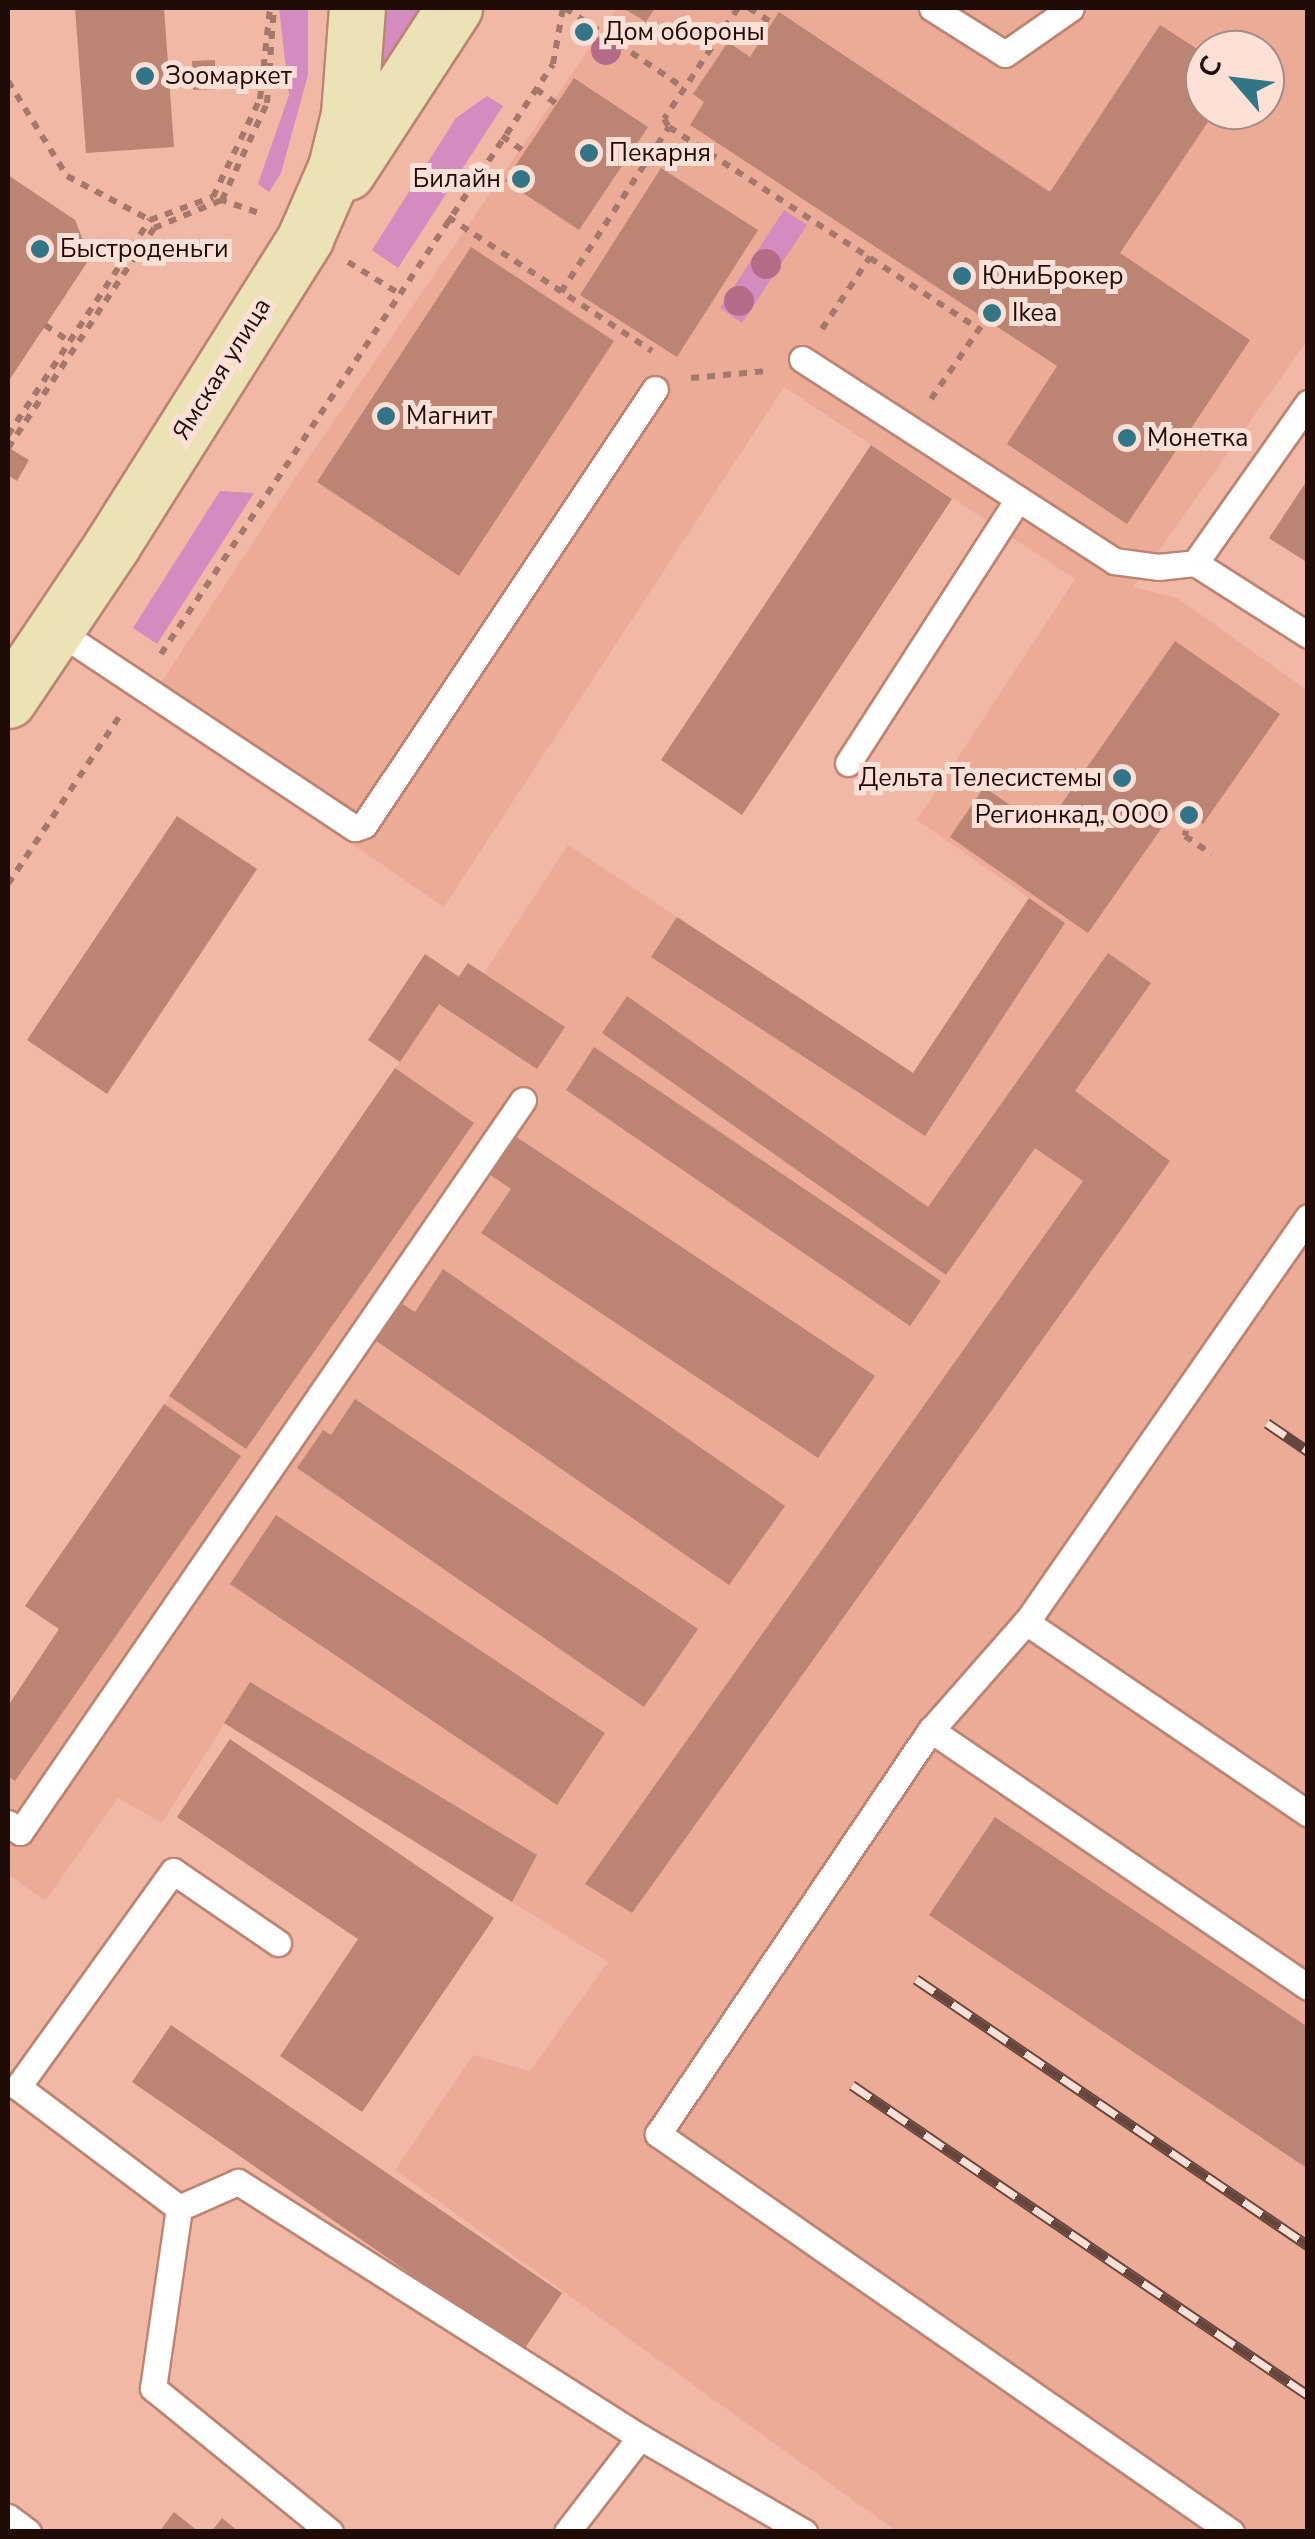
<!DOCTYPE html>
<html>
<head>
<meta charset="utf-8">
<style>
	body { margin:0 }
	#map { position:relative; width:1315px; height:2539px; overflow:hidden; background:#f2b8a6; font-family:"Nunito Sans",sans-serif }
	div>[style] { position:absolute }
	[style*='--x'] { left:calc(var(--x)*1px); top:calc(var(--y)*1px); width:calc(var(--w)*1px); rotate:calc(var(--a)*1deg) }
	.built>* { inset:0; background:#ecab97 }
	.green>* { inset:0; background:#d48bbf }
	.building>* { inset:0; background:#bb8473 }
	.path>* { height:6px; margin-top:-3px; transform-origin:0; background:repeating-linear-gradient(90deg,#a4786b 0 8px,transparent 0 16px) }
	.roads { filter:drop-shadow(2px 0 #bb8473) drop-shadow(-2px 0 #bb8473) drop-shadow(0 2px #bb8473) drop-shadow(0 -2px #bb8473) }
	.lane>* { height:25px; margin:-12.5px; padding:0 12.5px; transform-origin:12.5px; border-radius:12.5px; background:#fff }
	.primary>* { height:55px; margin:-27.5px; padding:0 27.5px; transform-origin:27.5px; border-radius:27.5px; background:#ebe2b5 }
	.rail>* { height:11px; margin-top:-5.5px; transform-origin:0; background:repeating-linear-gradient(90deg,#ffe0d7 0 22px,#66463c 0 44px); box-sizing:border-box; border-block:2px solid #66463c }
	.trees>* { width:30px; height:30px; margin:-15px; border-radius:50%; background:#b56a88 }
	.dots>* { width:28px; height:28px; translate:-50% -50%; box-sizing:border-box; border:5px solid #ffe0d7; border-radius:50% }
	span { translate:-50% -50%; white-space:nowrap; text-align:center; line-height:1.15; -webkit-text-stroke:10px #ffe0d7; paint-order:stroke }
	.poi-label { font-size:25px; color:#1f0c06 }
	.left { translate:0 -50%; text-align:left }
	.right { translate:-100% -50%; text-align:right }
	.street-label { font-size:25px; color:#1f0c06 }
	.frame { position:absolute; inset:0; border:10px solid #1f0c06; pointer-events:none }
	.north { position:absolute; left:1185px; top:30px; width:100px; height:100px; box-sizing:border-box; background:#ffe0d7; border:2px solid #a58b83; border-radius:50%; rotate:298deg; font-size:28px; font-weight:700; line-height:40px; text-align:center; color:#1f0c06 }
	.north::after { content:''; display:block; margin:auto; width:35px; height:45px; background:#327586; clip-path:polygon(50% 0,100% 100%,50% 72%,0 100%) }
</style>
</head>
<body>
<div id="map">
	<div class="built">
		<div style="clip-path:polygon(evenodd,617px 8px,1307px 8px,1307px 341px,1133px 587px,1177px 598px,1307px 690px,1307px 2531px,896px 2531px,395px 2170px,473px 2055px,530px 2071px,608px 1962px,225px 1723px,162px 1823px,118px 1798px,45px 1901px,8px 1874px,8px 1706px,59px 1629px,25px 1606px,400px 1062px,368px 1040px,425px 954px,458px 976px,468px 963px,484px 973px,568px 845px,913px 1073px,1029px 898px,917px 820px,1075px 579px,784px 387px,444px 907px,147px 704px,299px 472px,617px 8px,1205px 50px,1265px 50px,1265px 110px,1205px 110px,1205px 50px)"></div>
	</div>
	<div class="green">
		<div style="clip-path:polygon(279px 8px,308px 8px,308px 75px,281px 173px,269px 192px,258px 184px,289px 95px)"></div>
		<div style="clip-path:polygon(364px 8px,429px 8px,361px 124px)"></div>
		<div style="clip-path:polygon(487px 96px,503px 106px,398px 268px,372px 250px,456px 118px)"></div>
		<div style="clip-path:polygon(784px 210px,807px 225px,742px 323px,720px 308px)"></div>
		<div style="clip-path:polygon(220px 491px,254px 493px,157px 644px,133px 628px)"></div>
	</div>
	<div class="building">
		<div style="clip-path:polygon(75px 8px,164px 8px,174px 147px,86px 153px)"></div>
		<div style="clip-path:polygon(623px 8px,655px 8px,646px 22px)"></div>
		<div style="clip-path:polygon(779px 12px,1050px 192px,1160px 25px,1205px 54px,1205px 110px,1216px 110px,1120px 253px,1250px 340px,1127px 524px,1007px 444px,1057px 366px,690px 125px,704px 102px,693px 94px,728px 42px,750px 57px)"></div>
		<div style="clip-path:polygon(215px 60px,216px 89px,193px 90px,192px 61px)"></div>
		<div style="clip-path:polygon(574px 78px,648px 127px,579px 230px,505px 181px)"></div>
		<div style="clip-path:polygon(661px 168px,758px 230px,677px 357px,580px 295px)"></div>
		<div style="clip-path:polygon(8px 175px,75px 220px,90px 258px,8px 382px)"></div>
		<div style="clip-path:polygon(471px 247px,614px 341px,459px 576px,317px 482px)"></div>
		<div style="clip-path:polygon(871px 445px,952px 499px,742px 815px,661px 760px)"></div>
		<div style="clip-path:polygon(9px 448px,29px 460px,17px 481px,8px 475px)"></div>
		<div style="clip-path:polygon(1308px 479px,1308px 563px,1269px 538px)"></div>
		<div style="clip-path:polygon(1175px 641px,1280px 714px,1203px 824px,1177px 806px,1088px 933px,950px 837px,984px 787px,1044px 829px)"></div>
		<div style="clip-path:polygon(177px 816px,257px 869px,107px 1094px,27px 1040px)"></div>
		<div style="clip-path:polygon(1029px 898px,1065px 923px,925px 1136px,651px 957px,677px 917px,913px 1073px)"></div>
		<div style="clip-path:polygon(1108px 953px,1151px 983px,1075px 1091px,1170px 1161px,632px 1913px,585px 1884px,1083px 1181px,1035px 1148px,946px 1275px,602px 1033px,627px 996px,928px 1207px)"></div>
		<div style="clip-path:polygon(425px 954px,459px 977px,468px 963px,565px 1027px,537px 1069px,439px 1004px,400px 1062px,368px 1040px)"></div>
		<div style="clip-path:polygon(594px 1047px,941px 1281px,910px 1326px,566px 1090px)"></div>
		<div style="clip-path:polygon(395px 1068px,474px 1123px,246px 1449px,169px 1396px)"></div>
		<div style="clip-path:polygon(512px 1134px,875px 1376px,818px 1458px,481px 1233px,511px 1189px,486px 1172px)"></div>
		<div style="clip-path:polygon(443px 1269px,785px 1506px,729px 1585px,375px 1340px,401px 1303px,415px 1312px)"></div>
		<div style="clip-path:polygon(355px 1399px,698px 1629px,644px 1707px,297px 1468px,323px 1430px,331px 1435px)"></div>
		<div style="clip-path:polygon(164px 1404px,241px 1456px,15px 1781px,8px 1776px,8px 1706px,59px 1629px,25px 1606px)"></div>
		<div style="clip-path:polygon(276px 1515px,605px 1733px,557px 1805px,230px 1584px)"></div>
		<div style="clip-path:polygon(250px 1682px,537px 1855px,512px 1902px,224px 1723px)"></div>
		<div style="clip-path:polygon(230px 1739px,494px 1918px,362px 2112px,280px 2056px,358px 1939px,177px 1817px)"></div>
		<div style="clip-path:polygon(995px 1817px,1308px 2027px,1308px 2169px,929px 1915px)"></div>
		<div style="clip-path:polygon(171px 2025px,562px 2293px,523px 2351px,132px 2082px)"></div>
		<div style="clip-path:polygon(174px 2512px,199px 2532px,159px 2532px)"></div>
		<div style="clip-path:polygon(222px 2518px,239px 2532px,211px 2532px)"></div>
	</div>
	<div class="path">
		<div style="--x:565;--y:8;--w:143;--a:33.9"></div>
		<div style="--x:738;--y:8;--w:133;--a:123.7"></div>
		<div style="--x:664;--y:119;--w:9;--a:58"></div>
		<div style="--x:669;--y:127;--w:370;--a:33.1"></div>
		<div style="--x:749;--y:8;--w:27;--a:33"></div>
		<div style="--x:8;--y:81;--w:112;--a:58.2"></div>
		<div style="--x:67;--y:176;--w:94;--a:27.9"></div>
		<div style="--x:536;--y:89;--w:26;--a:36"></div>
		<div style="--x:502;--y:136;--w:28;--a:35"></div>
		<div style="--x:219;--y:199;--w:42;--a:19.3"></div>
		<div style="--x:448;--y:217;--w:244;--a:33.3"></div>
		<div style="--x:348;--y:262;--w:61;--a:31.6"></div>
		<div style="--x:561;--y:292;--w:197;--a:-56.8"></div>
		<div style="--x:45;--y:325;--w:30;--a:34"></div>
		<div style="--x:822;--y:329;--w:87;--a:-56.3"></div>
		<div style="--x:691;--y:378;--w:77;--a:-5.2"></div>
		<div style="--x:931;--y:399;--w:97;--a:-55.5"></div>
		<div style="--x:8;--y:435;--w:258;--a:-56.6"></div>
		<div style="--x:150;--y:220;--w:67;--a:-20.1"></div>
		<div style="--x:213;--y:197;--w:109;--a:-64.4"></div>
		<div style="--x:260;--y:99;--w:92;--a:-83.7"></div>
		<div style="--x:8;--y:448;--w:264;--a:-56.4"></div>
		<div style="--x:154;--y:228;--w:74;--a:-22.4"></div>
		<div style="--x:222;--y:200;--w:107;--a:-65.1"></div>
		<div style="--x:267;--y:103;--w:95;--a:-85.8"></div>
		<div style="--x:161;--y:654;--w:708;--a:-56.4"></div>
		<div style="--x:553;--y:64;--w:57;--a:-79.9"></div>
		<div style="--x:1189;--y:815;--w:21;--a:101"></div>
		<div style="--x:1185;--y:836;--w:32;--a:34"></div>
		<div style="--x:8;--y:884;--w:204;--a:-56.4"></div>
	</div>
	<div class="roads">
		<div class="lane">
			<div style="--x:932;--y:8;--w:86;--a:32.2"></div>
			<div style="--x:1005;--y:54;--w:80;--a:-34.9"></div>
			<div style="--x:802;--y:359;--w:372;--a:32.9"></div>
			<div style="--x:1114;--y:561;--w:44;--a:7.8"></div>
			<div style="--x:1158;--y:567;--w:37;--a:-6"></div>
			<div style="--x:1195;--y:563;--w:196;--a:-54.8"></div>
			<div style="--x:1195;--y:563;--w:134;--a:32.5"></div>
			<div style="--x:55;--y:629;--w:360;--a:33.6"></div>
			<div style="--x:355;--y:828;--w:9;--a:-18"></div>
			<div style="--x:364;--y:825;--w:524;--a:-56.28"></div>
			<div style="--x:848;--y:763;--w:314;--a:-57.2"></div>
			<div style="--x:1308;--y:1217;--w:494;--a:124.8"></div>
			<div style="--x:1026;--y:1622;--w:341;--a:34.2"></div>
			<div style="--x:931;--y:1730;--w:144;--a:-48.7"></div>
			<div style="--x:8;--y:1823;--w:15;--a:37"></div>
			<div style="--x:20;--y:1832;--w:888;--a:-55.5"></div>
			<div style="--x:278;--y:1943;--w:127;--a:-145.6"></div>
			<div style="--x:173;--y:1871;--w:266;--a:125.7"></div>
			<div style="--x:18;--y:2087;--w:201;--a:36.9"></div>
			<div style="--x:179;--y:2208;--w:64;--a:-23.8"></div>
			<div style="--x:238;--y:2182;--w:476;--a:32.4"></div>
			<div style="--x:640;--y:2437;--w:120;--a:127.5"></div>
			<div style="--x:179;--y:2208;--w:182;--a:98.2"></div>
			<div style="--x:153;--y:2388;--w:228;--a:39.1"></div>
			<div style="--x:640;--y:2437;--w:190;--a:30.1"></div>
			<div style="--x:8;--y:2517;--w:25;--a:37"></div>
			<div style="--x:1231;--y:2532;--w:698;--a:-145.22"></div>
			<div style="--x:658;--y:2134;--w:488;--a:-56"></div>
			<div style="--x:931;--y:1730;--w:456;--a:34.3"></div>
		</div>
		<div class="primary">
			<div style="--x:347;--y:172;--w:196;--a:-56.9"></div>
			<div style="--x:8;--y:700;--w:187;--a:-56.1"></div>
			<div style="--x:112;--y:545;--w:363;--a:-57.8"></div>
			<div style="--x:305;--y:238;--w:77;--a:-66.4"></div>
			<div style="--x:336;--y:167;--w:55;--a:-76.2"></div>
			<div style="--x:349;--y:114;--w:106;--a:-85.7"></div>
		</div>
	</div>
	<div class="rail">
		<div style="--x:1267;--y:1423;--w:50;--a:34.3"></div>
		<div style="--x:916;--y:1979;--w:474;--a:34.2"></div>
		<div style="--x:852;--y:2085;--w:551;--a:34.21"></div>
	</div>
	<div class="trees">
		<div style="left:606px;top:50px"></div>
		<div style="left:766px;top:264px"></div>
		<div style="left:739px;top:301px"></div>
	</div>
	<div class="dots">
		<div style="left:584px;top:32px;background:#327586"></div>
		<div style="left:145px;top:76px;background:#327586"></div>
		<div style="left:589px;top:153px;background:#327586"></div>
		<div style="left:521px;top:179px;background:#327586"></div>
		<div style="left:40px;top:249px;background:#327586"></div>
		<div style="left:962px;top:276px;background:#327586"></div>
		<div style="left:992px;top:313px;background:#327586"></div>
		<div style="left:386px;top:416px;background:#327586"></div>
		<div style="left:1127px;top:438px;background:#327586"></div>
		<div style="left:1122px;top:778px;background:#327586"></div>
		<div style="left:1189px;top:815px;background:#327586"></div>
	</div>
	<div class="poi-label">
		<span class="left" style="left:604px;top:32px">Дом обороны</span>
		<span class="left" style="left:165px;top:76px">Зоомаркет</span>
		<span class="left" style="left:609px;top:153px">Пекарня</span>
		<span class="right" style="left:501px;top:179px">Билайн</span>
		<span class="left" style="left:60px;top:249px">Быстроденьги</span>
		<span class="left" style="left:982px;top:276px">ЮниБрокер</span>
		<span class="left" style="left:1012px;top:313px">Ikea</span>
		<span class="left" style="left:406px;top:416px">Магнит</span>
		<span class="left" style="left:1147px;top:438px">Монетка</span>
		<span class="right" style="left:1102px;top:778px">Дельта Телесистемы</span>
		<span class="right" style="left:1169px;top:815px">Регионкад, ООО</span>
	</div>
	<div class="street-label">
		<span style="left:222px;top:369px;rotate:-58deg">Ямская улица</span>
	</div>
	<div class="frame"></div>
	<div class="north">С</div>
</div>
</body>
</html>
